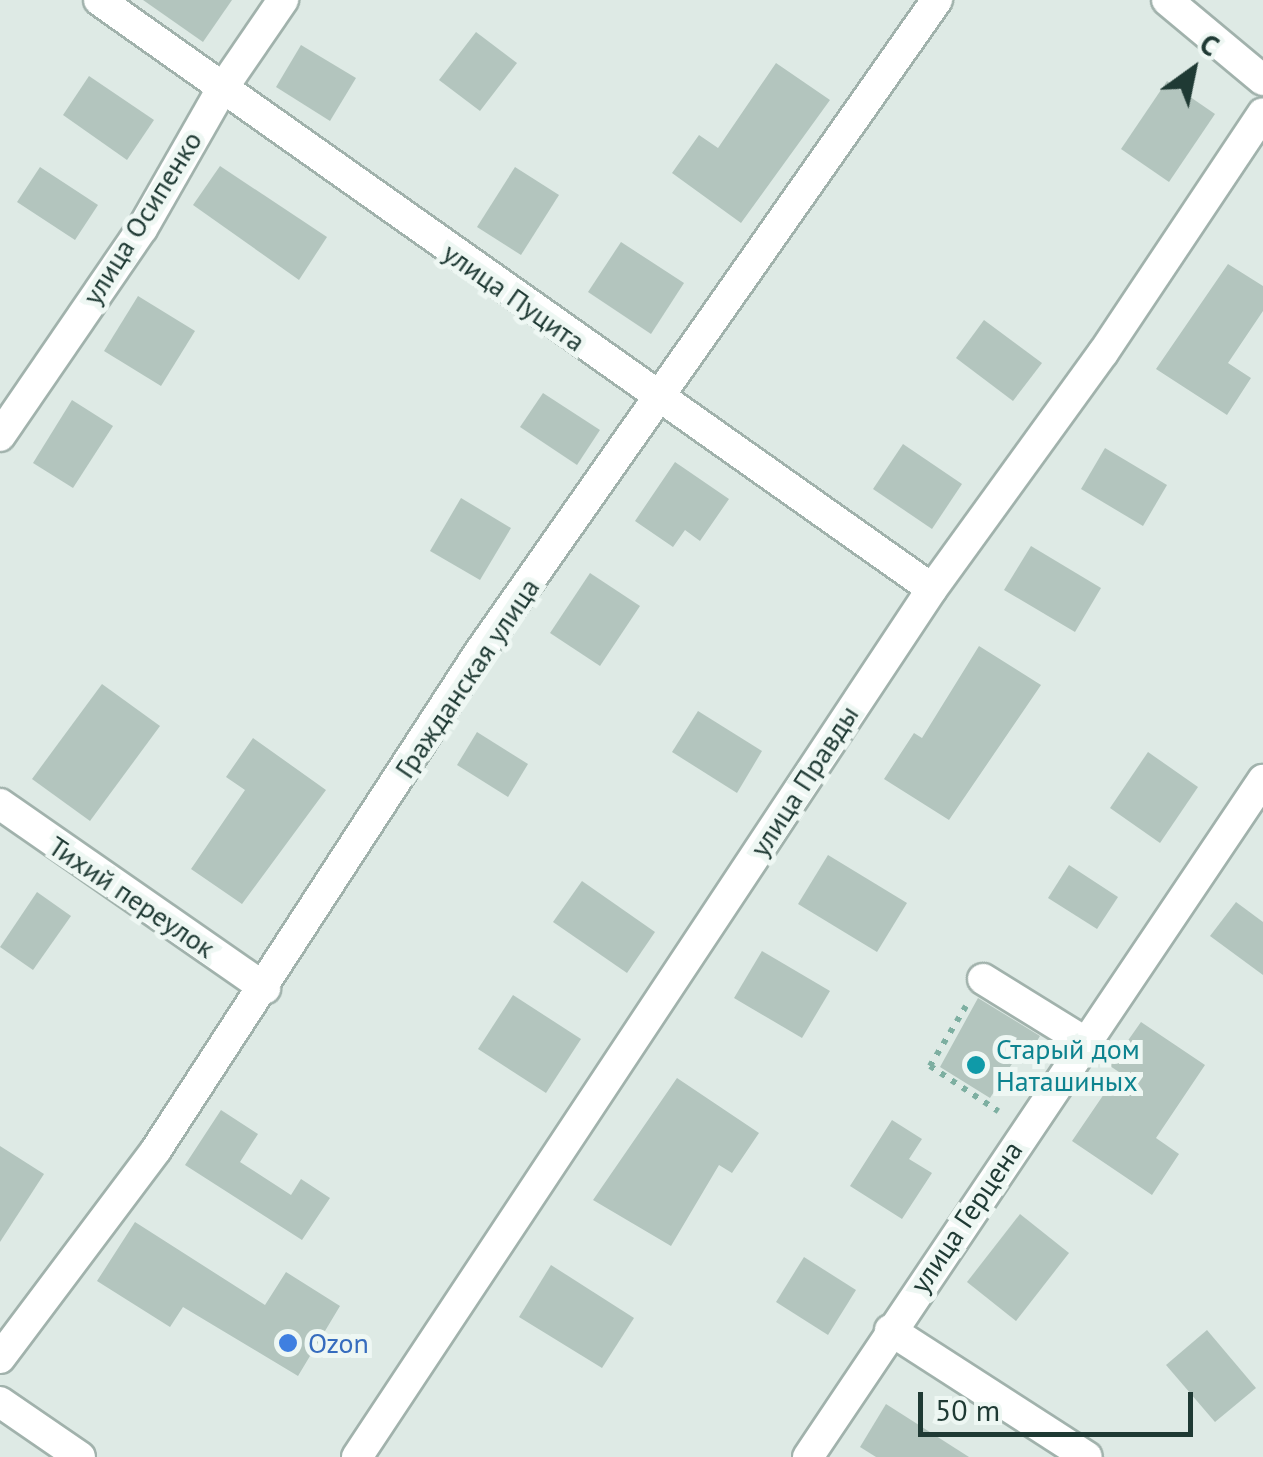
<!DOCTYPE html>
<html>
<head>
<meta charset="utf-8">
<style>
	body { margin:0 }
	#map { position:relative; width:1263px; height:1457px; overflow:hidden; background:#deeae5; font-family:"PT Sans",sans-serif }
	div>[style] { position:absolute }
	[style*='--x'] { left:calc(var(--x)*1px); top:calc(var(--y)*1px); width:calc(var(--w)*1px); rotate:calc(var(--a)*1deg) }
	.building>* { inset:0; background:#b3c5be }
	.path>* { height:6px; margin-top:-3px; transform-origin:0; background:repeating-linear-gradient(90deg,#7dafa1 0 5px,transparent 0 13px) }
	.roads { filter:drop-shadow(2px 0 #a1b2ac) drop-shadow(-2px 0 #a1b2ac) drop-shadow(0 2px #a1b2ac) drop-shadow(0 -2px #a1b2ac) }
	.minor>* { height:30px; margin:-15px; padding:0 15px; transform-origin:15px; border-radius:15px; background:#fff }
	.dots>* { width:28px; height:28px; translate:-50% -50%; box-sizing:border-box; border:5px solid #eef7f3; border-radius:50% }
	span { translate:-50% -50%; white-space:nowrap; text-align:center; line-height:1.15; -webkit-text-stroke:10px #eef7f3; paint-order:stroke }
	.street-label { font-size:28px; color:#1f3a34 }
	.culture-label { font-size:28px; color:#0d838f }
	.left { translate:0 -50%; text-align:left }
	.shop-label { font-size:28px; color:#366cbe }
	.north { position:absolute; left:1143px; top:20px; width:100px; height:100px; -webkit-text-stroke:8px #eef7f3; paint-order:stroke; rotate:33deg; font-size:28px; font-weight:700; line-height:40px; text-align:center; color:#1f3a34 }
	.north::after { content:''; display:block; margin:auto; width:35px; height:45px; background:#1f3a34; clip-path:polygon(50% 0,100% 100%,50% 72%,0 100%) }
	.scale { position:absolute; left:918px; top:1392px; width:275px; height:45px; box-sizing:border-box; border:5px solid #1f3a34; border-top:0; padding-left:12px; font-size:30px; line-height:35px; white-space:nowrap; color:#1f3a34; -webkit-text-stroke:8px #eef7f3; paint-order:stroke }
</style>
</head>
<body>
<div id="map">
	<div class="building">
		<div style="clip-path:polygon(143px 0,232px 0,203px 42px)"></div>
		<div style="clip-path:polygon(476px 32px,517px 63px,480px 111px,439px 80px)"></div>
		<div style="clip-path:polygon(301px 45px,356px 78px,330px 121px,276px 87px)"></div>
		<div style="clip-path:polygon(776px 63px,830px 100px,741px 223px,672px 173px,699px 135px,718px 148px)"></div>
		<div style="clip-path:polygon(89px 76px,154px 120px,127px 160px,63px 115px)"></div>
		<div style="clip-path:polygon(1167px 81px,1215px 114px,1169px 182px,1121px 149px)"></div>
		<div style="clip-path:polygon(220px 166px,327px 237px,299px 280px,193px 205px)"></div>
		<div style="clip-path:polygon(40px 167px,98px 205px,75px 240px,17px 202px)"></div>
		<div style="clip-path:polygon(515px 167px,559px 195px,521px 255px,477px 227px)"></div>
		<div style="clip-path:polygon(621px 242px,684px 283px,651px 334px,588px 292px)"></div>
		<div style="clip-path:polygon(1228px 264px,1263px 286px,1263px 311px,1228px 363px,1251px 378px,1227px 415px,1156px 369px)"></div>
		<div style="clip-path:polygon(138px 296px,195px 331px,161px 386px,104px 351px)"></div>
		<div style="clip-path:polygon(984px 320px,1042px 363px,1013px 401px,956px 358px)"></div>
		<div style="clip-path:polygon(543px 393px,600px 430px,577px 465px,520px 427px)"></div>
		<div style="clip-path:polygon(72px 400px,113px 426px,73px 488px,33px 463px)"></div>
		<div style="clip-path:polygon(903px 444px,962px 484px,932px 529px,873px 489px)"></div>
		<div style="clip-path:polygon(1105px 448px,1167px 485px,1143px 526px,1081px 489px)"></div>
		<div style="clip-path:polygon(675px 462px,729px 499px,700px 541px,685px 530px,673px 547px,635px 521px)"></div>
		<div style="clip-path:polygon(461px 498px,511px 528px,480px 580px,430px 551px)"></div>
		<div style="clip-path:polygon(1031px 546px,1101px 588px,1075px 632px,1004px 590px)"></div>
		<div style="clip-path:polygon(590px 573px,640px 606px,600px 666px,550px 633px)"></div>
		<div style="clip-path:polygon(979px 646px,1041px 685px,949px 820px,884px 779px,914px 733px,922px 738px)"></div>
		<div style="clip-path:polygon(102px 684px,160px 726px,90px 821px,32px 779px)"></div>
		<div style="clip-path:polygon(698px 711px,762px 751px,737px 793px,672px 752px)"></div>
		<div style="clip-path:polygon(477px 732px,528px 764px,508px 797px,457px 765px)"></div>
		<div style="clip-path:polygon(253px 738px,326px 790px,242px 904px,191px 869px,245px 790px,226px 777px)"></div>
		<div style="clip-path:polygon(1148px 752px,1198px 787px,1160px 843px,1110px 808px)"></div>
		<div style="clip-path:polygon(828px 855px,907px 903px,877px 952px,798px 904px)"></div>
		<div style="clip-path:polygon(1069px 865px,1118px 897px,1097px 929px,1048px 898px)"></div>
		<div style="clip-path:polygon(582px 881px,655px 932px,627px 973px,553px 922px)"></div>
		<div style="clip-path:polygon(37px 892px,71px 916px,33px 970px,0 947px)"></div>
		<div style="clip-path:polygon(1236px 902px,1263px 922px,1263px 975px,1210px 936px)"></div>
		<div style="clip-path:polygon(762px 951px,830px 991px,802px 1038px,734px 998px)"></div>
		<div style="clip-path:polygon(513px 995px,581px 1039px,546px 1093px,478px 1049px)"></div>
		<div style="clip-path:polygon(978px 998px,1040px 1036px,1025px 1061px,1017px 1056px,990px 1098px,940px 1067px)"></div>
		<div style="clip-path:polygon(1141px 1022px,1205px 1065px,1156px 1138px,1179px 1154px,1152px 1195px,1072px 1141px,1119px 1072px,1110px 1066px)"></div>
		<div style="clip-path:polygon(677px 1078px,759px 1133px,732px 1173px,719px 1165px,671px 1246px,593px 1200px)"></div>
		<div style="clip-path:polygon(221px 1110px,258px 1134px,240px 1162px,291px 1195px,301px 1179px,330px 1198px,302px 1240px,185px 1165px)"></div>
		<div style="clip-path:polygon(892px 1120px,922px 1139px,909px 1159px,932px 1173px,902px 1219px,850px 1186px)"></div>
		<div style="clip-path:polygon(0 1146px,44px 1174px,0 1242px)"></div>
		<div style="clip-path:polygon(1020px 1214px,1069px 1253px,1016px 1321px,967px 1282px)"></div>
		<div style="clip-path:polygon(135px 1222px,265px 1305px,286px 1272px,340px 1306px,298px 1376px,183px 1307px,170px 1327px,97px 1281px)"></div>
		<div style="clip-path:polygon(804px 1257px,856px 1290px,828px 1335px,776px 1302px)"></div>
		<div style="clip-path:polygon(551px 1265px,634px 1318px,602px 1368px,519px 1317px)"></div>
		<div style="clip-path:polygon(1207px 1330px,1256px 1388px,1215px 1422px,1166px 1365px)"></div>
		<div style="clip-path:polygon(886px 1404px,969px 1457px,876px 1457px,860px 1447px)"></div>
	</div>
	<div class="path">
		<div style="--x:966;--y:1006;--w:70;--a:121"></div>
		<div style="--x:930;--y:1066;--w:82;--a:33.5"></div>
	</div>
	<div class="roads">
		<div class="minor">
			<div style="--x:99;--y:0;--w:1020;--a:35.26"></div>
			<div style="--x:1167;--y:0;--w:125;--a:39.8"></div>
			<div style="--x:0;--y:436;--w:251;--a:-55.6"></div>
			<div style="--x:142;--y:229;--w:158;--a:-60.3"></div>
			<div style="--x:220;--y:92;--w:112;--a:-55.6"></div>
			<div style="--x:0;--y:804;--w:323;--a:34.8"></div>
			<div style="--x:983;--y:979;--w:120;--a:31.7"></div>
			<div style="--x:890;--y:1330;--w:234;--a:32.8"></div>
			<div style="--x:0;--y:1358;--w:260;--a:-53.1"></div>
			<div style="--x:156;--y:1150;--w:593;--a:-56.98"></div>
			<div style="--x:479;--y:653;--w:798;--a:-54.96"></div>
			<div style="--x:0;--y:1402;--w:97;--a:34.5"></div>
			<div style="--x:357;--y:1457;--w:1041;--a:-56.48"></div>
			<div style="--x:932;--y:589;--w:291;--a:-54.1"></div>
			<div style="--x:1103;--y:353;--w:288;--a:-56.3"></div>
			<div style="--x:808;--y:1457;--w:816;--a:-56.1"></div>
		</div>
	</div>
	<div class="dots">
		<div style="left:976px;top:1065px;background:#0f9aa8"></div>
		<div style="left:288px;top:1343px;background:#3f7fe0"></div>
	</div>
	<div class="street-label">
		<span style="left:142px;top:218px;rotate:-58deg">улица Осипенко</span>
		<span style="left:514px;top:297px;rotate:35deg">улица Пуцита</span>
		<span style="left:467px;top:678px;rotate:-56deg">Гражданская улица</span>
		<span style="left:804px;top:781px;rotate:-57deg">улица Правды</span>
		<span style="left:132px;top:897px;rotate:34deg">Тихий переулок</span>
		<span style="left:966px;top:1217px;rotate:-56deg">улица Герцена</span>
	</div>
	<div class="culture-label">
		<span class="left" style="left:996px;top:1065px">Старый дом<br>Наташиных</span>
	</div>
	<div class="shop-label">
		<span class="left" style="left:308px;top:1343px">Ozon</span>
	</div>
	<div class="north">С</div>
	<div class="scale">50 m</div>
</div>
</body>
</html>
